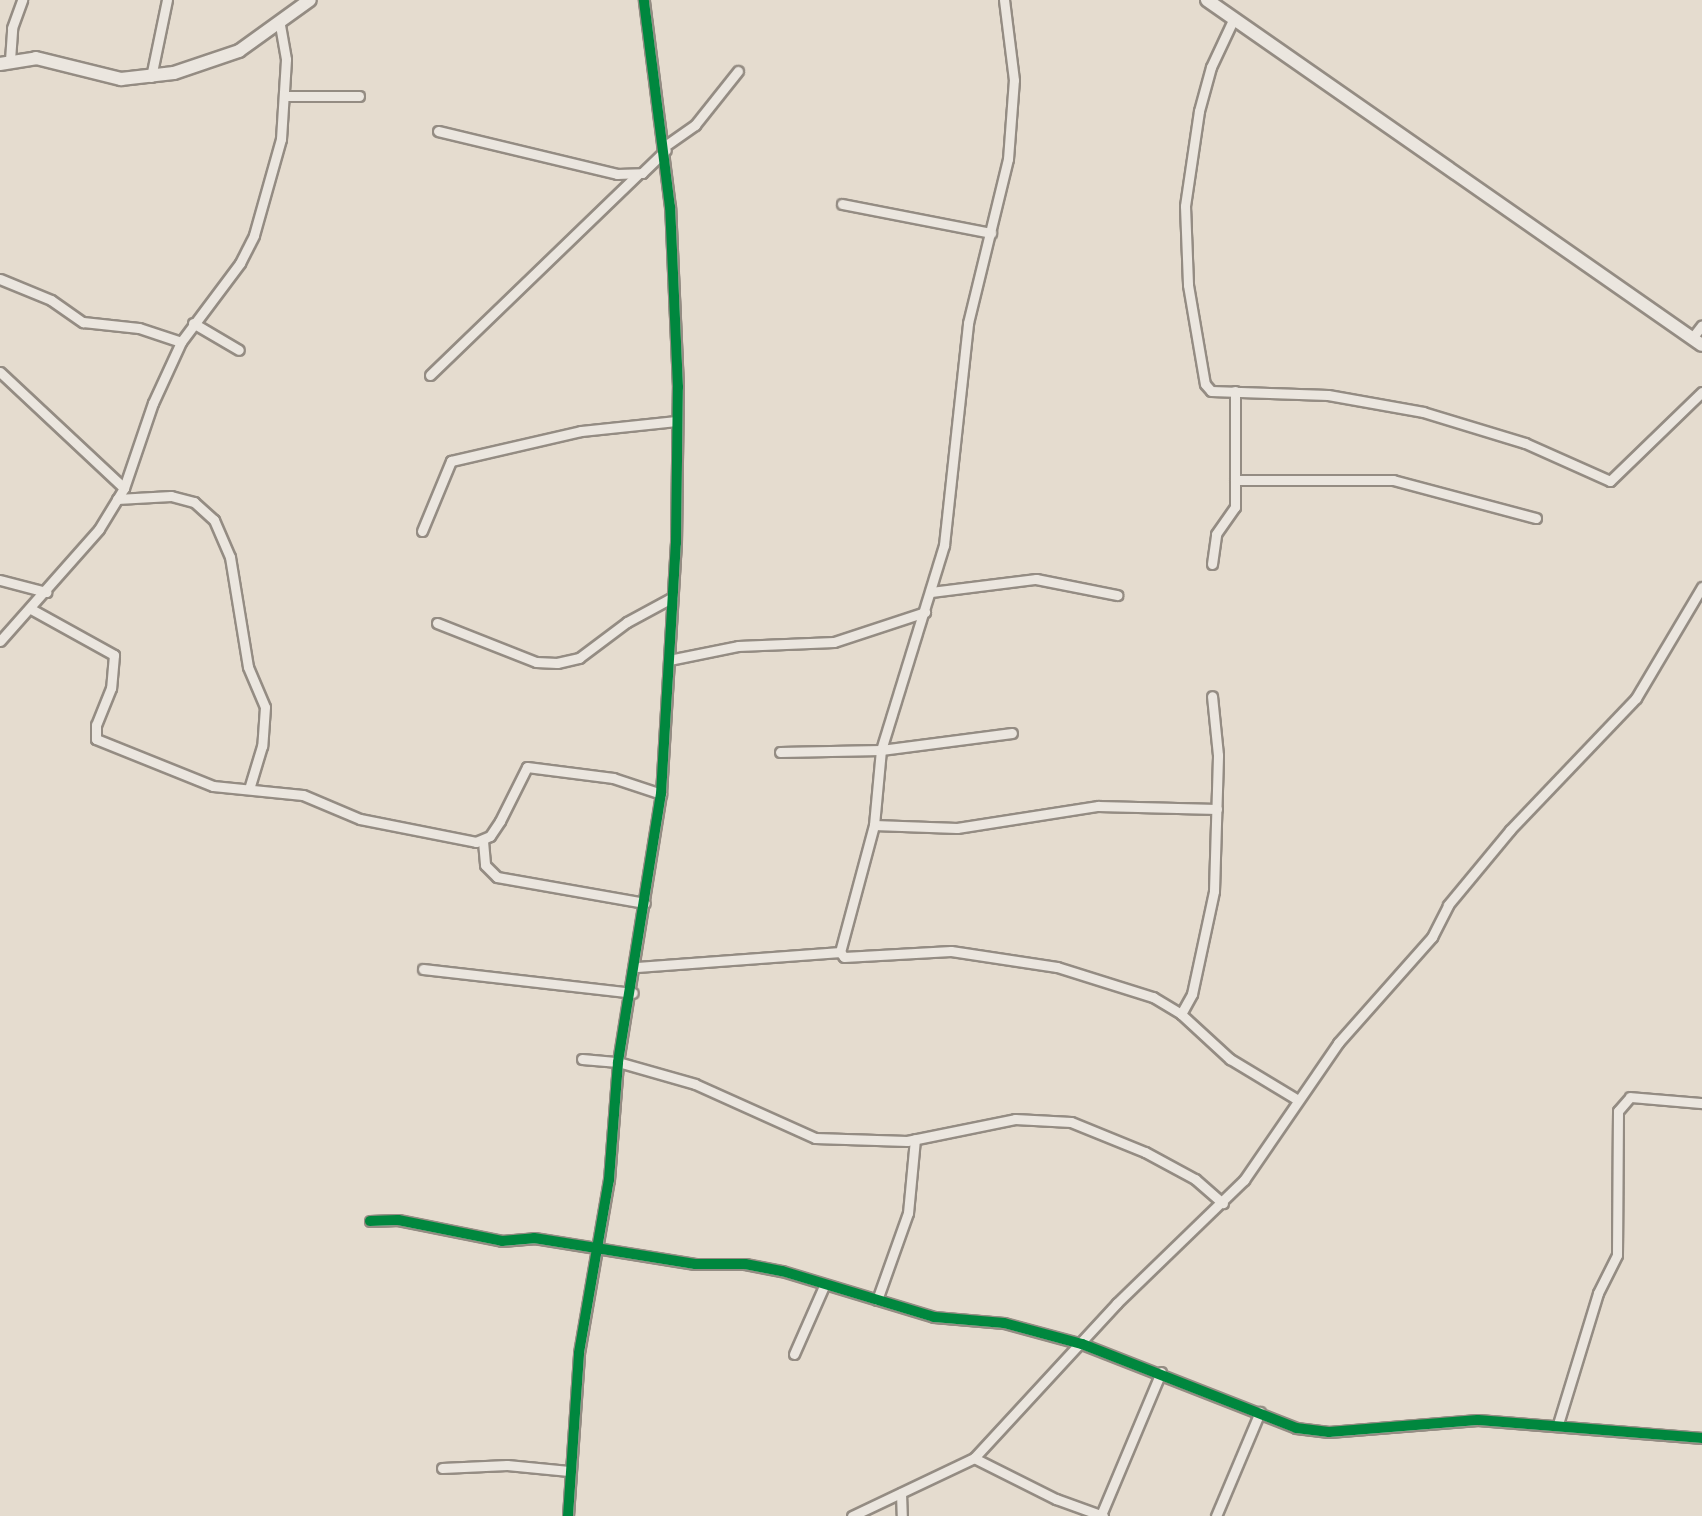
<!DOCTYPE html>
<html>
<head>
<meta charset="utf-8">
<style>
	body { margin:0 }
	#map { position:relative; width:1702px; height:1516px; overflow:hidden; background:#e5dccf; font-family:"Libre Caslon Text",serif }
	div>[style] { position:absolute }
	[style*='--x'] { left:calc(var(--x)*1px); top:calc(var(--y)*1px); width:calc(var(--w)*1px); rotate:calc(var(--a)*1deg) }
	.roads { filter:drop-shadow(2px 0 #948c83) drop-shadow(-2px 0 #948c83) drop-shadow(0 2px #948c83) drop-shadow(0 -2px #948c83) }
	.street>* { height:9px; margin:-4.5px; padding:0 4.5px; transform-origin:4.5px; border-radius:4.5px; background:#ebe6df }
	.secondary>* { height:12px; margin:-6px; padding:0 6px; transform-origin:6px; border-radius:6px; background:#ebe6df }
	.cycleway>* { height:10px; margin:-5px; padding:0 5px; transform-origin:5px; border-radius:5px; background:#00873e }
	span { translate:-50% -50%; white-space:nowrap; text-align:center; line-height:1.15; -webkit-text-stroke:6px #f4eada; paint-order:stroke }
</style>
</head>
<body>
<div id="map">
	<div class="roads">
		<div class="street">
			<div style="--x:1234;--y:18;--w:54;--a:115.1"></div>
			<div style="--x:1211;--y:67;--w:46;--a:105.3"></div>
			<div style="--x:1199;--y:111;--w:96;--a:98.4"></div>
			<div style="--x:1185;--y:206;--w:79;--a:87.8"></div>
			<div style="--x:1188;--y:285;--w:100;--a:80.3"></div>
			<div style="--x:1205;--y:384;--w:9;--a:49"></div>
			<div style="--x:1211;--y:391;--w:117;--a:2"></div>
			<div style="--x:1328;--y:395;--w:97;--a:10.1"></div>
			<div style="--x:1423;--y:412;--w:107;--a:16.9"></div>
			<div style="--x:1525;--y:443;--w:93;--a:24.1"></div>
			<div style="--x:1610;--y:481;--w:128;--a:-44.1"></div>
			<div style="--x:10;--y:60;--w:32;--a:-86"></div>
			<div style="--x:12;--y:28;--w:30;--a:-70"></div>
			<div style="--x:151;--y:77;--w:79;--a:-78.3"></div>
			<div style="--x:285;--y:96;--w:74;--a:0"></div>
			<div style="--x:438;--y:131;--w:184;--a:13.5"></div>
			<div style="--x:617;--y:174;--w:25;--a:-2"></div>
			<div style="--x:642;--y:173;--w:33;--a:-44"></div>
			<div style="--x:665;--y:146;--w:37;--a:-35"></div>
			<div style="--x:695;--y:125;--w:69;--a:-51.5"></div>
			<div style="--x:842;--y:204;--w:152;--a:11"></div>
			<div style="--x:0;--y:279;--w:55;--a:22.4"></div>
			<div style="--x:51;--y:300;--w:39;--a:35"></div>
			<div style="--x:83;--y:322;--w:56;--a:6.1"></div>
			<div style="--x:139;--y:328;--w:44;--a:18.4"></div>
			<div style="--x:193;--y:323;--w:53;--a:30.4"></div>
			<div style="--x:1692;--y:338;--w:16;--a:-52"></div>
			<div style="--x:0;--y:372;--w:170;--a:43.1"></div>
			<div style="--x:430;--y:375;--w:288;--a:-44"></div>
			<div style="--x:1235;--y:480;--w:158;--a:0"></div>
			<div style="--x:1393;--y:480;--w:148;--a:14.9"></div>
			<div style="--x:117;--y:499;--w:54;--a:-3.2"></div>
			<div style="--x:171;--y:496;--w:24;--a:15"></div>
			<div style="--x:194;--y:502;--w:27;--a:42"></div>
			<div style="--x:214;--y:520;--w:40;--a:66.6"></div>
			<div style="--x:230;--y:557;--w:111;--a:80.7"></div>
			<div style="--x:248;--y:667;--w:43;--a:67"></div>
			<div style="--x:265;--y:707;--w:39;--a:94"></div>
			<div style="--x:262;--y:746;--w:45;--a:106.8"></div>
			<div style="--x:422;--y:531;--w:76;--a:-67.5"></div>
			<div style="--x:451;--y:461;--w:133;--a:-13"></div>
			<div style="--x:581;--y:431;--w:96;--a:-6"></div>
			<div style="--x:1212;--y:564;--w:30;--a:-82"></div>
			<div style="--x:1216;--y:534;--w:33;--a:-55"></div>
			<div style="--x:1235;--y:507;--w:116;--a:-90"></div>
			<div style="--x:0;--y:580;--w:48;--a:14.6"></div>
			<div style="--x:931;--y:592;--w:106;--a:-7.1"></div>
			<div style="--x:1036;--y:579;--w:83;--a:11.2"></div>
			<div style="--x:31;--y:609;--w:95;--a:29"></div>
			<div style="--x:114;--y:655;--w:33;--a:95"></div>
			<div style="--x:111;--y:688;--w:40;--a:112"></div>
			<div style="--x:96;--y:725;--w:14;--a:90"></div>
			<div style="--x:96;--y:739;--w:126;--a:21.9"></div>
			<div style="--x:213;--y:786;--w:90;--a:5.7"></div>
			<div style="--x:303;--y:795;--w:62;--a:22.8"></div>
			<div style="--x:360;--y:819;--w:118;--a:11.2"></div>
			<div style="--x:476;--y:842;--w:15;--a:-23"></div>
			<div style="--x:490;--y:836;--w:18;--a:-56"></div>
			<div style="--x:500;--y:821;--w:60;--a:-63.4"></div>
			<div style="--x:527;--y:767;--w:87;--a:7.3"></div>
			<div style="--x:613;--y:778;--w:51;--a:18.4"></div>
			<div style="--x:437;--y:623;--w:106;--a:21.5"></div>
			<div style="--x:536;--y:662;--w:21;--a:3"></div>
			<div style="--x:557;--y:663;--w:23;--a:-13"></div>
			<div style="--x:579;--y:658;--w:60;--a:-36.9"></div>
			<div style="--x:627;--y:622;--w:52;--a:-28.5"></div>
			<div style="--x:0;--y:641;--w:149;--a:-48.5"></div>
			<div style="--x:99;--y:529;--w:48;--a:-58.6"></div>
			<div style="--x:124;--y:488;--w:90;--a:-71.2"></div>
			<div style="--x:153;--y:403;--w:67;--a:-65.3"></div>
			<div style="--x:181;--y:342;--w:99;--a:-53.2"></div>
			<div style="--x:240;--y:263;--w:31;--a:-63"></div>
			<div style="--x:254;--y:235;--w:100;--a:-74.3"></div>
			<div style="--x:281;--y:139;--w:80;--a:-86.4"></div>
			<div style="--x:286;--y:59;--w:35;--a:-100"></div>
			<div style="--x:669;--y:660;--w:70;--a:-11.5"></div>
			<div style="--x:738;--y:646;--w:96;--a:-2.4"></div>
			<div style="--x:834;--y:642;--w:96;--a:-18.2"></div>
			<div style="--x:780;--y:752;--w:101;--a:-1.1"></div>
			<div style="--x:881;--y:750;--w:132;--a:-7.4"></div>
			<div style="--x:874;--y:825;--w:83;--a:2.1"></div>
			<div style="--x:957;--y:828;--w:143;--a:-8.9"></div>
			<div style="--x:1098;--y:806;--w:119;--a:1.4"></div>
			<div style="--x:483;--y:841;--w:24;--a:85"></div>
			<div style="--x:485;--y:865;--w:17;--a:45"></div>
			<div style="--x:497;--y:877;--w:150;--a:10"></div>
			<div style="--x:840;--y:952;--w:131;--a:-75"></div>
			<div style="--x:874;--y:825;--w:75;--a:-84.7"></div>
			<div style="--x:881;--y:750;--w:214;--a:-72.9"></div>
			<div style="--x:944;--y:545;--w:223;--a:-83.8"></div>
			<div style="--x:968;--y:323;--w:169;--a:-76.3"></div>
			<div style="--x:1008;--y:159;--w:79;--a:-85.7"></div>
			<div style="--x:1014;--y:80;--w:81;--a:-97.1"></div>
			<div style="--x:637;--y:967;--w:204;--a:-4.2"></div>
			<div style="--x:840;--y:952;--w:6;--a:51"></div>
			<div style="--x:844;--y:957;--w:107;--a:-3.2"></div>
			<div style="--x:951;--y:951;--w:107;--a:8.6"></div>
			<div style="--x:1057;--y:967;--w:101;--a:17.4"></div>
			<div style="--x:1153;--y:997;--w:33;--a:31"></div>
			<div style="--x:1181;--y:1014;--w:67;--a:42.6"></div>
			<div style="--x:1230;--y:1059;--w:79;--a:31.1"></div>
			<div style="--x:423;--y:969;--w:211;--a:6.5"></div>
			<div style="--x:1181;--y:1014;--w:23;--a:-61"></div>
			<div style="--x:1192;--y:994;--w:105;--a:-77.9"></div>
			<div style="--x:1214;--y:891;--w:136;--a:-88.3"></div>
			<div style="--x:1218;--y:755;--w:59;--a:-95.8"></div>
			<div style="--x:582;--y:1059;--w:36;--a:5"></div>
			<div style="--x:618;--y:1062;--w:80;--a:15.9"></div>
			<div style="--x:695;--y:1084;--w:132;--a:24.2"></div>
			<div style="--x:815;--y:1138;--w:92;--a:1.9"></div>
			<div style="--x:907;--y:1141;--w:110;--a:-11.5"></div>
			<div style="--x:1015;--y:1119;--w:56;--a:3.1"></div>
			<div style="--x:1071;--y:1122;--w:80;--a:22.1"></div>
			<div style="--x:1145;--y:1152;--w:57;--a:28.4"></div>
			<div style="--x:1195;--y:1179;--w:37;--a:41"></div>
			<div style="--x:370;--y:1221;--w:28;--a:-2"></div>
			<div style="--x:398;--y:1220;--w:106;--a:11.4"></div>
			<div style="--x:502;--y:1241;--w:32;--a:-5"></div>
			<div style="--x:534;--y:1238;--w:163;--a:9.2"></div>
			<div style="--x:695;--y:1264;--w:50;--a:0"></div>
			<div style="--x:745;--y:1264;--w:38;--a:11"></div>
			<div style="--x:782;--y:1271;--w:159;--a:16.8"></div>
			<div style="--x:934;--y:1317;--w:70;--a:4.9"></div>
			<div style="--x:1004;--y:1323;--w:81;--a:15.1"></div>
			<div style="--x:1082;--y:1344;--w:230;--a:21.4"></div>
			<div style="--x:1296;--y:1428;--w:33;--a:7"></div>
			<div style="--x:1329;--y:1432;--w:149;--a:-4.6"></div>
			<div style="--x:1478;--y:1420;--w:225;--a:4.6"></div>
			<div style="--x:877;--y:1300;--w:92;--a:-70.4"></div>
			<div style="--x:908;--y:1213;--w:74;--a:-84.6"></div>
			<div style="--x:794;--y:1354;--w:74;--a:-66.2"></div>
			<div style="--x:1558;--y:1424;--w:137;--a:-73"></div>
			<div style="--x:1598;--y:1293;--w:42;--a:-63.4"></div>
			<div style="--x:1617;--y:1255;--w:144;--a:-89.6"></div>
			<div style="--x:1618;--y:1111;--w:18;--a:-49"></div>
			<div style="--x:1630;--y:1097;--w:72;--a:4.8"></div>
			<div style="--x:974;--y:1458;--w:92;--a:26.6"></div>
			<div style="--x:1056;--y:1499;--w:50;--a:19.9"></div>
			<div style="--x:442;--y:1468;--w:65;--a:-2.6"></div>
			<div style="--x:507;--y:1465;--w:62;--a:5.5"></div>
			<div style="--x:901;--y:1493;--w:23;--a:88"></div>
			<div style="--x:1101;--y:1515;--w:155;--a:-67.2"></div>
			<div style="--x:568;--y:1516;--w:163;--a:-86.1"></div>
			<div style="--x:579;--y:1353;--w:176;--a:-80.2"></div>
			<div style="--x:609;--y:1180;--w:118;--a:-85.6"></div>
			<div style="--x:618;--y:1062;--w:271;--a:-80.9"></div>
			<div style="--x:661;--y:794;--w:251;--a:-86.6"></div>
			<div style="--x:676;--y:543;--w:156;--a:-89.3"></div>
			<div style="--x:678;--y:387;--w:180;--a:-92.5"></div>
			<div style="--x:670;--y:207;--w:209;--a:-97.2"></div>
			<div style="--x:852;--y:1516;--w:135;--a:-25.4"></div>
			<div style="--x:974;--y:1458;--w:211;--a:-47.3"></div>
			<div style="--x:1117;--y:1303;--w:177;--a:-44.1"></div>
			<div style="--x:1244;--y:1180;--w:166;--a:-55.5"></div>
			<div style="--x:1338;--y:1043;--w:142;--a:-48.4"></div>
			<div style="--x:1432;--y:937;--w:36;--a:-63"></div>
			<div style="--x:1448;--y:905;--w:97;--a:-50.4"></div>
			<div style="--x:1510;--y:830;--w:182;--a:-46.3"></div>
			<div style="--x:1636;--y:698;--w:129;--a:-59.3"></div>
			<div style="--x:1216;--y:1516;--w:113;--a:-67.1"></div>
		</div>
		<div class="secondary">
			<div style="--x:1207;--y:0;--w:603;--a:34.88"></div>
			<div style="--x:0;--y:64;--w:36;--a:-9"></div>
			<div style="--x:36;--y:58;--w:88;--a:13.9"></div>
			<div style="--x:121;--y:79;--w:53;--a:-6.5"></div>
			<div style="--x:174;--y:73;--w:69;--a:-18.7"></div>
			<div style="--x:239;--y:51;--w:87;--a:-35.7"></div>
		</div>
	</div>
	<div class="cycleway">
		<div style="--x:370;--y:1221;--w:28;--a:-2"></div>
		<div style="--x:398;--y:1220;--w:106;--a:11.4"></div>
		<div style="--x:502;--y:1241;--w:32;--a:-5"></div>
		<div style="--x:534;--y:1238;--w:163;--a:9.2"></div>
		<div style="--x:695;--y:1264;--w:50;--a:0"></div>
		<div style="--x:745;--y:1264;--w:38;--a:11"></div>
		<div style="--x:782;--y:1271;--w:159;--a:16.8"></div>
		<div style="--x:934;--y:1317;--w:70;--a:4.9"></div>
		<div style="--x:1004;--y:1323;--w:81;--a:15.1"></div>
		<div style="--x:1082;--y:1344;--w:230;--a:21.4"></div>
		<div style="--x:1296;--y:1428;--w:33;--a:7"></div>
		<div style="--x:1329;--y:1432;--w:149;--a:-4.6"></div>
		<div style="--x:1478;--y:1420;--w:225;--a:4.6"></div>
		<div style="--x:568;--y:1516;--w:163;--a:-86.1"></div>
		<div style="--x:579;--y:1353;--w:176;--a:-80.2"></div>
		<div style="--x:609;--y:1180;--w:118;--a:-85.6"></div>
		<div style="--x:618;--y:1062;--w:271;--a:-80.9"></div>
		<div style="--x:661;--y:794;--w:251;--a:-86.6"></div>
		<div style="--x:676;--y:543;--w:156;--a:-89.3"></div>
		<div style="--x:678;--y:387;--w:180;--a:-92.5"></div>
		<div style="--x:670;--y:207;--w:209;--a:-97.2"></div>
	</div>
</div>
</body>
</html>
